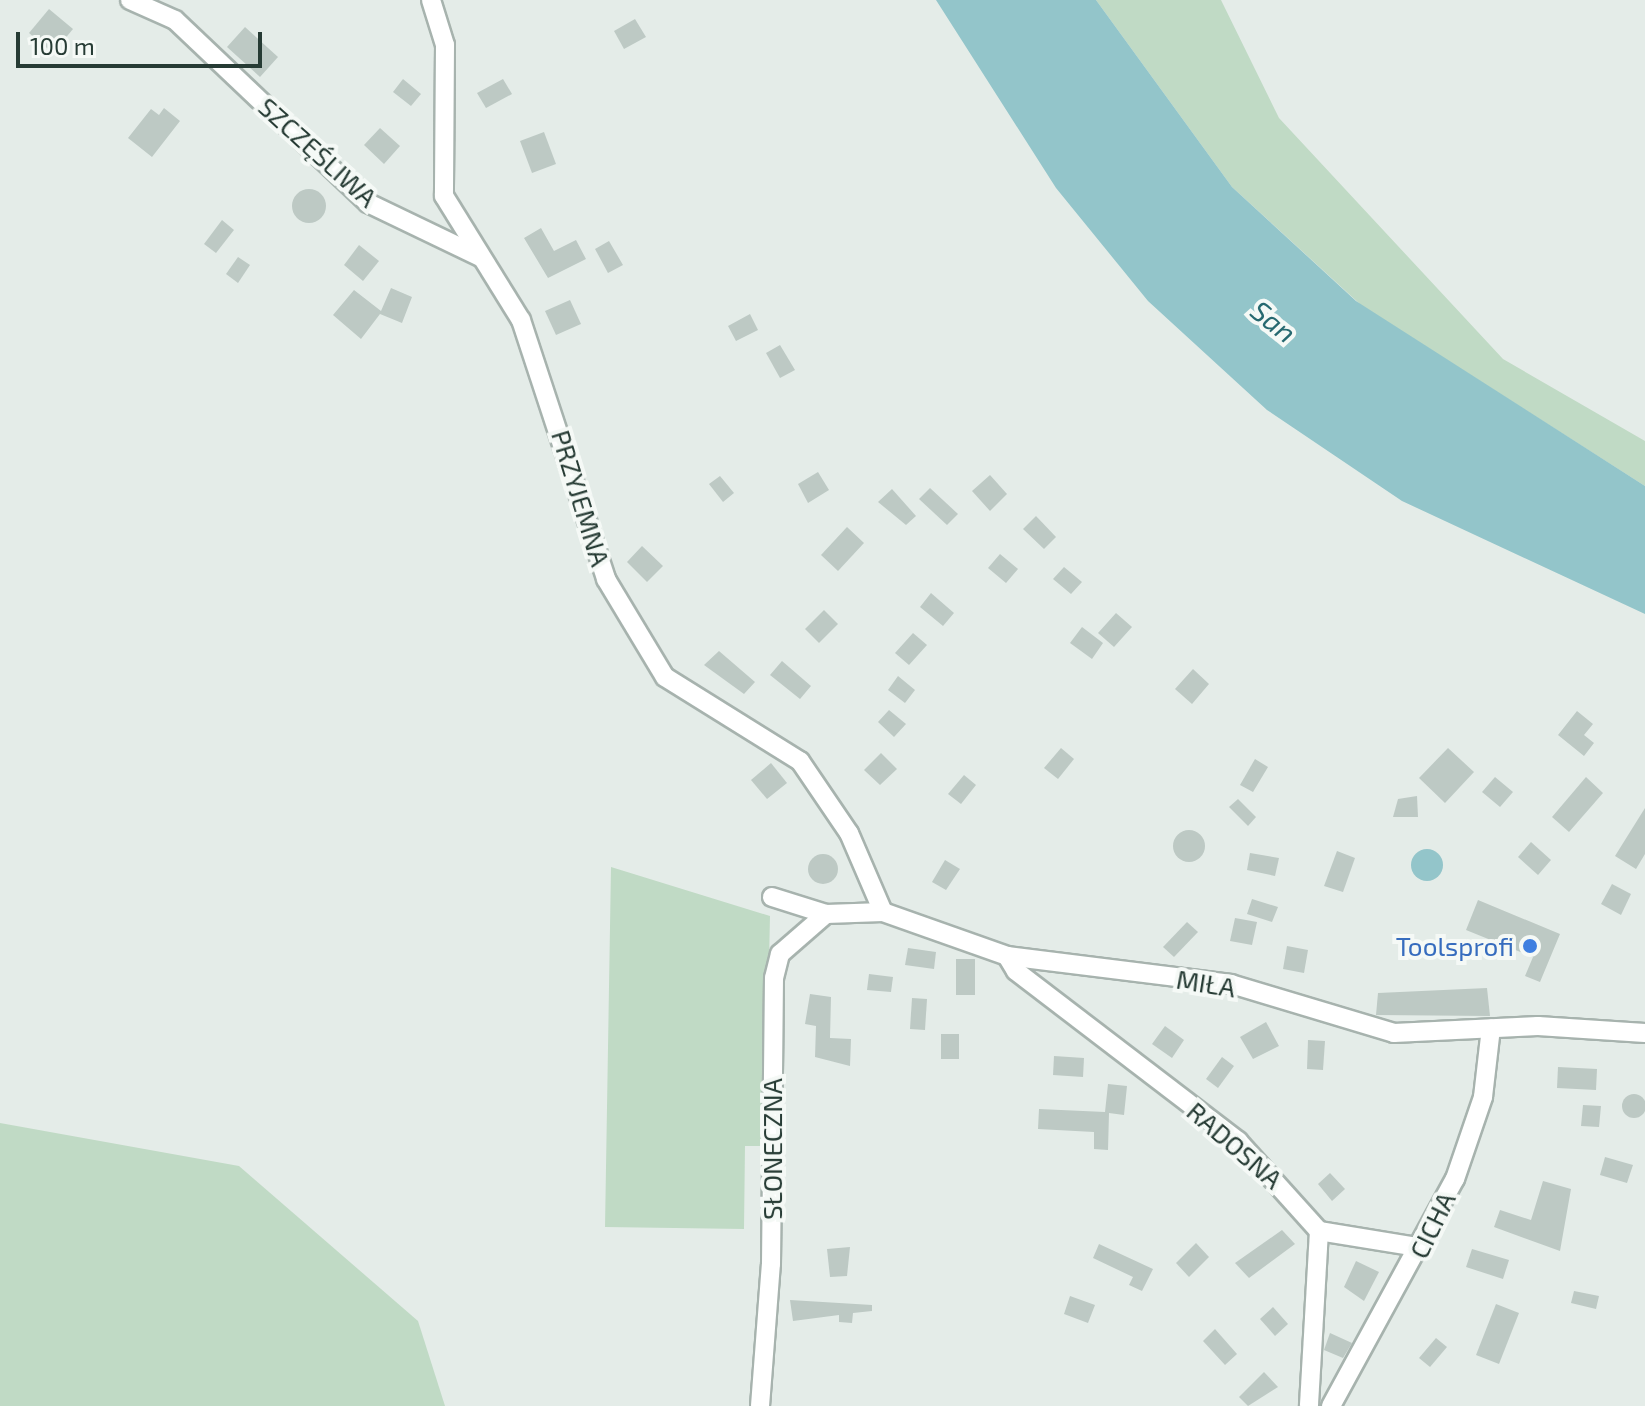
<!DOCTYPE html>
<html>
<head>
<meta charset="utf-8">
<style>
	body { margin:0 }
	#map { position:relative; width:1645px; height:1406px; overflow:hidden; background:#e4ece8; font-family:"Exo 2",sans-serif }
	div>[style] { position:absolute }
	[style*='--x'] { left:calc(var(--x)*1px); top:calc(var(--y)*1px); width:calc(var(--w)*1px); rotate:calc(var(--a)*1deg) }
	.green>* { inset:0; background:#c0dac5 }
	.water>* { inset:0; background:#93c5ca }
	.round { border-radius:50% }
	.building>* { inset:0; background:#bdc9c4 }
	.roads { filter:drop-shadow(2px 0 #a7b3ae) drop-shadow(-2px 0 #a7b3ae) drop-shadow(0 2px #a7b3ae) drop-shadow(0 -2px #a7b3ae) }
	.minor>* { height:18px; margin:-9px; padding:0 9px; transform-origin:9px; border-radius:9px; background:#fff }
	.dots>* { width:22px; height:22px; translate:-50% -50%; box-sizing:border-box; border:4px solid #f5f9f6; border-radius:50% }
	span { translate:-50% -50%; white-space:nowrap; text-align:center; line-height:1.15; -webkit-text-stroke:8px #f5f9f6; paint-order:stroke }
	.street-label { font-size:26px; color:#263b34 }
	.shop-label { font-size:26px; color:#366cbe }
	.right { translate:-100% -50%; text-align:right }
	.water-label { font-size:28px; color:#276970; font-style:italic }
	.scale { position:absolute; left:16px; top:32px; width:246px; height:36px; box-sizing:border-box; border:4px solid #263b34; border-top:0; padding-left:10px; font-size:24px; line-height:28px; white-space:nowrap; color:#263b34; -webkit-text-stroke:6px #f5f9f6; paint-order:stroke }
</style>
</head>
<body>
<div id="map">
	<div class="green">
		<div style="clip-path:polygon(1096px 0,1221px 0,1279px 118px,1503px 359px,1645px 441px,1645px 486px,1361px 305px,1232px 187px)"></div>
		<div style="clip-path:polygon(611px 867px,770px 916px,765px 1146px,745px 1146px,744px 1229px,605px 1227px)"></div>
		<div style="clip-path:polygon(0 1123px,239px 1166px,418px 1321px,445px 1406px,0 1406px)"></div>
	</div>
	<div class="water">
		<div style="clip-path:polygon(936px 0,1096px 0,1232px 187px,1356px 301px,1645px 486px,1645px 614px,1402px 501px,1267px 410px,1148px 301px,1056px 188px)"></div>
		<div class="round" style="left:1411px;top:849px;width:32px;height:32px"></div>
	</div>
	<div class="building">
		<div style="clip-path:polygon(49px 9px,73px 29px,53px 53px,29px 33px)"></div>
		<div style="clip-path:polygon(635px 19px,646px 37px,624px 49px,614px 31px)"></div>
		<div style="clip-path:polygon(245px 27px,278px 57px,260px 77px,227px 47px)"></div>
		<div style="clip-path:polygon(403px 79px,421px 94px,411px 106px,393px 92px)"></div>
		<div style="clip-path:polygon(503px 79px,512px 94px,486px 108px,477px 93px)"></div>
		<div style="clip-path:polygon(164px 108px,180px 121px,152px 157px,128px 138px,151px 109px,159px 115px)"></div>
		<div style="clip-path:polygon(380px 128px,400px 146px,384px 164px,364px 145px)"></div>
		<div style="clip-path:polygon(544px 132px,556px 164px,532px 173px,520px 141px)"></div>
		<div class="round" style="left:292px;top:189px;width:34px;height:34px"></div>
		<div style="clip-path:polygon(222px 220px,234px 230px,216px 253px,204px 244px)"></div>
		<div style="clip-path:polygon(541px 228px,554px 251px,576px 240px,586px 259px,548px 278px,524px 238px)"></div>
		<div style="clip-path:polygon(609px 241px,623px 265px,608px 273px,595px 249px)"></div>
		<div style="clip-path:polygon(359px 245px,379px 261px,363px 281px,344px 265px)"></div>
		<div style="clip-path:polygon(238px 257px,250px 265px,238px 283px,226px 274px)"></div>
		<div style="clip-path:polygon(391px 288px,412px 297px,402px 323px,380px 314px,361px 339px,333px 315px,354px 290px,381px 311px)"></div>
		<div style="clip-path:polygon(570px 300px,581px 324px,556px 335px,545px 311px)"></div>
		<div style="clip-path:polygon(750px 314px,758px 330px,736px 341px,728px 326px)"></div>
		<div style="clip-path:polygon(780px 345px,795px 370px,780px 378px,766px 353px)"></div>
		<div style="clip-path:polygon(818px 472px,829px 490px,808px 503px,798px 484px)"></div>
		<div style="clip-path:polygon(990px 475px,1007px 494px,990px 511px,972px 491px)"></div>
		<div style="clip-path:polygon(720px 476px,734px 493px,723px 502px,709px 484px)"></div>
		<div style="clip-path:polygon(930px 488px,958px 514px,947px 525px,919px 499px)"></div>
		<div style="clip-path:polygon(892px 489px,916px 516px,906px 525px,878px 502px)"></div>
		<div style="clip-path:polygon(1036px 516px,1056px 537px,1044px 549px,1023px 529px)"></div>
		<div style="clip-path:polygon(847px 527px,864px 543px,838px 571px,821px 555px)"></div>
		<div style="clip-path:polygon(642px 546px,663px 566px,647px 582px,627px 562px)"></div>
		<div style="clip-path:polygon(1000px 554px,1018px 569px,1006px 583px,988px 568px)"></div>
		<div style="clip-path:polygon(1064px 567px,1082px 582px,1071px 594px,1053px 579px)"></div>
		<div style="clip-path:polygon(931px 593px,954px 613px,943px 626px,920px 607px)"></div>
		<div style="clip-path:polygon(824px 610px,838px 624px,819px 643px,805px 629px)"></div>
		<div style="clip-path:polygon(1116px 613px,1132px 627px,1114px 647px,1098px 633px)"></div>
		<div style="clip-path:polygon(1082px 627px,1103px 643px,1092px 659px,1070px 643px)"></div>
		<div style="clip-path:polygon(913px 633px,927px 645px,909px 665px,895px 653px)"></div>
		<div style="clip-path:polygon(719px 651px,755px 682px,744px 694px,704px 665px)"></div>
		<div style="clip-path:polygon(782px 661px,811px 686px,800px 699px,770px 675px)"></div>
		<div style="clip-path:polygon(1193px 669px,1209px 684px,1192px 704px,1175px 689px)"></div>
		<div style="clip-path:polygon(898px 676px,915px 690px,905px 703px,888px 690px)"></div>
		<div style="clip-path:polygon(889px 710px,906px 724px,894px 737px,878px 722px)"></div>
		<div style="clip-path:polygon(1577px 711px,1593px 724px,1584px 735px,1594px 743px,1584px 756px,1558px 735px)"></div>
		<div style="clip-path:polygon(1061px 748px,1074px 759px,1058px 779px,1044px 768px)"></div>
		<div style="clip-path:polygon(1448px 748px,1474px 772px,1445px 803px,1419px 778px)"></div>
		<div style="clip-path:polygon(881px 753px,897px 769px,880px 785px,864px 770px)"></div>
		<div style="clip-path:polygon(1255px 759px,1268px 767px,1253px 792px,1240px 785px)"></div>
		<div style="clip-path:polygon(771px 763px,787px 783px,767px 799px,751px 780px)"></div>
		<div style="clip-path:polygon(964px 775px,976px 785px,961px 804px,948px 794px)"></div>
		<div style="clip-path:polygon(1495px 777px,1513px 792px,1500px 807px,1482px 792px)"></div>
		<div style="clip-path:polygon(1586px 777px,1603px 793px,1569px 832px,1552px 817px)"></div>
		<div style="clip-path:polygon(1417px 796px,1418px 817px,1393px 817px,1398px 799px)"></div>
		<div style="clip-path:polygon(1238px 799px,1256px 817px,1248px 826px,1229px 807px)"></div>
		<div style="clip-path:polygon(1645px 808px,1645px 854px,1636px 869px,1615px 856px)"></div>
		<div class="round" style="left:1173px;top:830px;width:32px;height:32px"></div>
		<div style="clip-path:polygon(1531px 842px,1551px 860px,1538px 875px,1518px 857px)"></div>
		<div style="clip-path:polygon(1337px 851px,1355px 858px,1343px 892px,1324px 886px)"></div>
		<div style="clip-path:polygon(1250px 853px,1279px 858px,1275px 876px,1247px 870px)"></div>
		<div class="round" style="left:808px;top:854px;width:30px;height:30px"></div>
		<div style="clip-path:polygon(945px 860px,960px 869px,946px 890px,932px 882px)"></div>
		<div style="clip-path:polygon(1612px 884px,1631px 894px,1621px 915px,1601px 904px)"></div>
		<div style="clip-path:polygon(1252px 899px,1278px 907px,1272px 922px,1247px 914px)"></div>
		<div style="clip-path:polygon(1478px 900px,1560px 934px,1540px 982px,1525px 976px,1533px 957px,1466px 930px)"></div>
		<div style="clip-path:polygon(1235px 918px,1257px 922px,1252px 945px,1230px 941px)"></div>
		<div style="clip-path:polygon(1187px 922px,1198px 932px,1174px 957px,1163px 947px)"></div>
		<div style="clip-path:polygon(1287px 946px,1308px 950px,1304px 973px,1283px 969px)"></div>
		<div style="clip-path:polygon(908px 948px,936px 952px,934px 969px,905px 965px)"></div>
		<div style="clip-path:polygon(956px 959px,975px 959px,975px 995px,956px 995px)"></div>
		<div style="clip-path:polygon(869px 974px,893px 977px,891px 992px,867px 990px)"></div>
		<div style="clip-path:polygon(1487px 988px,1490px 1016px,1376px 1015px,1378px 993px)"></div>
		<div style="clip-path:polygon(810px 994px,831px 997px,830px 1038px,851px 1039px,850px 1066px,815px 1057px,816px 1026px,805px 1024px)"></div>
		<div style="clip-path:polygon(912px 998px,927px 999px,925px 1030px,910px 1029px)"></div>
		<div style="clip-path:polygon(1266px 1022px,1279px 1046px,1253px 1059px,1240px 1037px)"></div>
		<div style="clip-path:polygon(1165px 1026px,1184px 1040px,1172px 1058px,1152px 1044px)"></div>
		<div style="clip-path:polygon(941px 1034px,959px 1034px,959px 1059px,941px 1059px)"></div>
		<div style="clip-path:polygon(1308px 1040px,1325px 1041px,1323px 1070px,1307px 1069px)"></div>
		<div style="clip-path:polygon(1054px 1056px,1084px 1058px,1083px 1077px,1053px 1075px)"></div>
		<div style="clip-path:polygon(1222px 1057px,1234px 1066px,1218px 1088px,1206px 1079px)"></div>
		<div style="clip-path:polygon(1558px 1067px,1597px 1069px,1596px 1090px,1557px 1088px)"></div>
		<div style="clip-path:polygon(1108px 1084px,1127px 1086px,1124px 1115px,1109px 1113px,1108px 1150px,1094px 1149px,1094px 1132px,1038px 1129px,1039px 1109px,1105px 1112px)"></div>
		<div class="round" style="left:1622px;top:1094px;width:24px;height:24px"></div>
		<div style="clip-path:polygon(1583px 1105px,1601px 1106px,1599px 1127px,1581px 1126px)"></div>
		<div style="clip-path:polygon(1605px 1157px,1633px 1165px,1627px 1183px,1600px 1175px)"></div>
		<div style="clip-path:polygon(1330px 1173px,1345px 1189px,1332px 1201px,1318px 1184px)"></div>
		<div style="clip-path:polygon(1543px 1181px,1571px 1189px,1560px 1251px,1494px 1227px,1500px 1210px,1531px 1220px)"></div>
		<div style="clip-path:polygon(1282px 1230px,1295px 1244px,1249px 1278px,1235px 1263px)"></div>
		<div style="clip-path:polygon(1196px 1243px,1209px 1257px,1189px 1277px,1176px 1263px)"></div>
		<div style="clip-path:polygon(1099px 1244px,1153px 1269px,1142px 1291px,1129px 1285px,1133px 1277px,1093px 1258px)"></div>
		<div style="clip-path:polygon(850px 1247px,847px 1276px,830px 1277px,827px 1249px)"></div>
		<div style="clip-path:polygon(1472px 1249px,1509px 1260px,1503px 1279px,1466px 1267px)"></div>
		<div style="clip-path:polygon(1356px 1261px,1379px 1272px,1364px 1301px,1344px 1287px)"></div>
		<div style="clip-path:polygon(1574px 1291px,1599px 1296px,1596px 1309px,1571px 1303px)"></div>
		<div style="clip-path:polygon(1070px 1296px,1095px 1305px,1088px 1323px,1064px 1314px)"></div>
		<div style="clip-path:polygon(790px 1300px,872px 1305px,872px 1311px,853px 1313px,852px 1323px,839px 1322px,839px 1315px,793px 1321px)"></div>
		<div style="clip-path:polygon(1496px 1304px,1519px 1313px,1499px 1364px,1476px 1355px)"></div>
		<div style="clip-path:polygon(1273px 1307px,1288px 1324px,1275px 1336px,1260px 1319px)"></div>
		<div style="clip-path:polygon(1215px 1329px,1237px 1354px,1225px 1365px,1203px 1341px)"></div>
		<div style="clip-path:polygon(1330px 1333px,1352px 1343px,1343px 1358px,1324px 1350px)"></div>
		<div style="clip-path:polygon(1436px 1338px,1447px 1347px,1430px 1367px,1419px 1358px)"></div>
		<div style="clip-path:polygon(1264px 1372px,1278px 1387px,1248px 1406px,1239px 1397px)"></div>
	</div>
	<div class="roads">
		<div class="minor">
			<div style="--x:130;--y:0;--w:49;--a:24"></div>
			<div style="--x:175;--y:20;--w:266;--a:43.5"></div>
			<div style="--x:368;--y:203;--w:124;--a:25.7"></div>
			<div style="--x:431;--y:0;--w:47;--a:72.7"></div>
			<div style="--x:445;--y:45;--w:151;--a:90.4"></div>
			<div style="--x:444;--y:196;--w:146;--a:58.2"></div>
			<div style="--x:521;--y:320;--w:273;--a:71.8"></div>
			<div style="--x:606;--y:579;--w:114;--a:59"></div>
			<div style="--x:665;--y:677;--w:159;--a:31.9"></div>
			<div style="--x:800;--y:761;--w:87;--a:55.8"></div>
			<div style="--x:849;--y:833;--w:86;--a:66.7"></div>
			<div style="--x:772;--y:897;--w:57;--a:17.5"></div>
			<div style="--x:826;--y:914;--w:57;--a:-2"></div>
			<div style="--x:883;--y:912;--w:132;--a:19.5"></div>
			<div style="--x:1007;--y:956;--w:226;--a:7.1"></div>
			<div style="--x:1231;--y:984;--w:170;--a:16.7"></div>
			<div style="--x:1394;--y:1033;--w:144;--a:-2.8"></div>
			<div style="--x:1538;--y:1026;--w:107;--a:3.7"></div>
			<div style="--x:1007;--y:956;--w:17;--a:59"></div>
			<div style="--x:1016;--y:971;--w:280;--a:37.4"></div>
			<div style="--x:1238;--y:1141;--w:121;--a:48"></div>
			<div style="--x:1319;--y:1231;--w:175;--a:93.3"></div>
			<div style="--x:1319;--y:1231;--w:105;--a:9.3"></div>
			<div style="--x:760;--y:1406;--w:142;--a:-85.6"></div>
			<div style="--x:771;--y:1264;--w:286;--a:-89.4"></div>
			<div style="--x:774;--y:978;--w:25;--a:-76"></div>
			<div style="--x:780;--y:954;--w:61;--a:-41"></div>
			<div style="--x:1331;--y:1406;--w:259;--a:-61.4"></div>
			<div style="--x:1455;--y:1179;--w:87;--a:-71.1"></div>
			<div style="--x:1483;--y:1097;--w:69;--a:-83.4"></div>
		</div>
	</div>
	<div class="dots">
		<div style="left:1530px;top:946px;background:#3f7fe0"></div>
	</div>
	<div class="street-label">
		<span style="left:318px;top:152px;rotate:42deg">SZCZĘŚLIWA</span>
		<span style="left:581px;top:498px;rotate:73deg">PRZYJEMNA</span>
		<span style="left:1206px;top:983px;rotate:9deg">MIŁA</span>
		<span style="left:1235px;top:1145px;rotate:41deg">RADOSNA</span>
		<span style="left:772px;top:1149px;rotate:-90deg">SŁONECZNA</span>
		<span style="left:1432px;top:1225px;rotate:-64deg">CICHA</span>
	</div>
	<div class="shop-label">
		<span class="right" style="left:1514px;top:946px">Toolsprofi</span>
	</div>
	<div class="water-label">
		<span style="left:1274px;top:321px;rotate:39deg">San</span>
	</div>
	<div class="scale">100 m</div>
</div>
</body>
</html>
